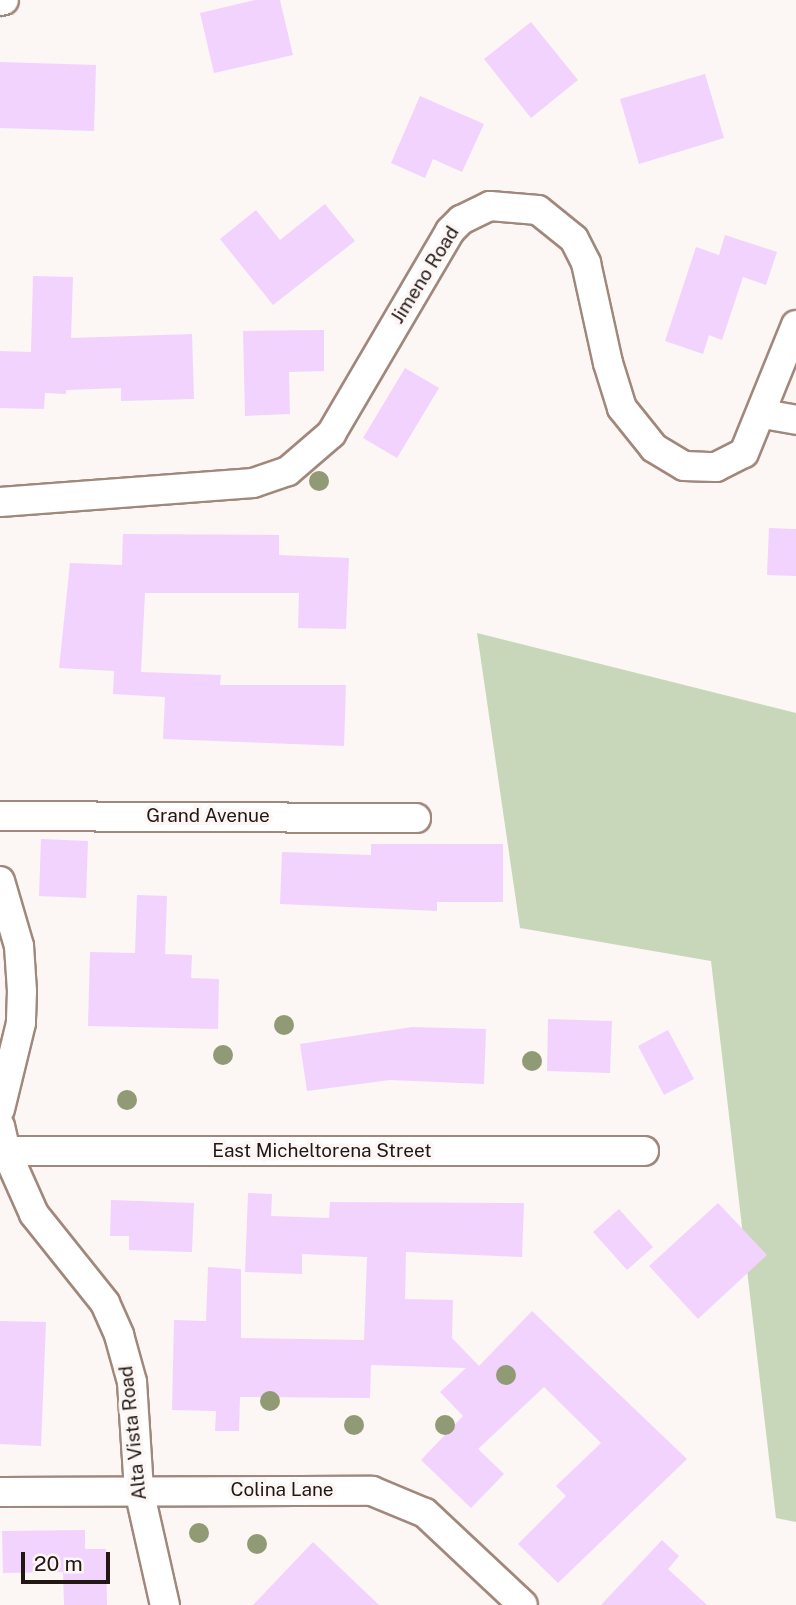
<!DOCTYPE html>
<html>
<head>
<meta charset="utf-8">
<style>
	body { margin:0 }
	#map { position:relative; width:796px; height:1605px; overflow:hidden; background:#fcf6f4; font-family:"Public Sans",sans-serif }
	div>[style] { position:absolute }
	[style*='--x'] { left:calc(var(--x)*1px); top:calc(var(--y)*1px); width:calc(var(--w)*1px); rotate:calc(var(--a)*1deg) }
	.green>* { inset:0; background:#c8d6b9 }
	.building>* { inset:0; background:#f2d3fd }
	.roads { filter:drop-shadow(2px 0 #a0887d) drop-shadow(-2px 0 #a0887d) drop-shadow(0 2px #a0887d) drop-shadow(0 -2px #a0887d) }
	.street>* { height:28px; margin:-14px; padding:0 14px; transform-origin:14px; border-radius:14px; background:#fff }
	.trees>* { width:20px; height:20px; margin:-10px; border-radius:50%; background:#909a74 }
	span { translate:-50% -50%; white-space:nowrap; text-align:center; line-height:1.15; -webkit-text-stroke:7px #fcf6f4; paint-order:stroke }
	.street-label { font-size:19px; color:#211814 }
	.scale { position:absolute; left:21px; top:1552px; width:89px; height:32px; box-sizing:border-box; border:4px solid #211814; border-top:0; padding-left:9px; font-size:21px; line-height:24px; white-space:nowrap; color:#211814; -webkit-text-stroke:5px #fcf6f4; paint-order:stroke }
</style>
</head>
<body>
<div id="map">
	<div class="green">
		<div style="clip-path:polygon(477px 633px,796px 713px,796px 1522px,776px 1518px,711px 961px,520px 928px)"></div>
	</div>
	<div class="building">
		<div style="clip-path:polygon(255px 0,280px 0,293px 55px,214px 73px,200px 13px)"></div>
		<div style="clip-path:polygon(531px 22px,578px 80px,531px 118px,484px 59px)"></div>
		<div style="clip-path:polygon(0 62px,96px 65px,94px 131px,0 128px)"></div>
		<div style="clip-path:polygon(705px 74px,724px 138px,639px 164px,620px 99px)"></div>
		<div style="clip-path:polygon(420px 96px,484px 124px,462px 172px,433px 159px,425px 178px,391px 163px)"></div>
		<div style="clip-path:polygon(325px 204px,355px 241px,273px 305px,220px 239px,256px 210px,280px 240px)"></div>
		<div style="clip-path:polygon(725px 235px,777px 252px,766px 285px,743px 277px,722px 340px,709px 335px,703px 354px,665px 341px,696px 247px,719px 255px)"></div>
		<div style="clip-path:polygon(33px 276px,73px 277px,71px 338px,192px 334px,194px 399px,121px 401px,121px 388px,66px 390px,66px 394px,45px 393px,44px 409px,0 408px,0 351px,31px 352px)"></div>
		<div style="clip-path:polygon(324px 330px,324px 371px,289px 372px,290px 414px,245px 416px,243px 331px)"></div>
		<div style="clip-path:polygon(405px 368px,439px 388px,397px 458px,363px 438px)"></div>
		<div style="clip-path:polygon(769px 528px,796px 529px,796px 576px,767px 575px)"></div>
		<div style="clip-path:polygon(123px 534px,279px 535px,279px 555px,349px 558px,346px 629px,298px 628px,299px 593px,145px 593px,141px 672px,221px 675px,220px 685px,346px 685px,344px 746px,163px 739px,165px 697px,113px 694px,114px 671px,59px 668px,70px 563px,122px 565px)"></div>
		<div style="clip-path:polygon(41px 839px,88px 841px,86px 898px,39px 896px)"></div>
		<div style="clip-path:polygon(371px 844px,503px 844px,503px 902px,437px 902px,437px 911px,280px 904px,282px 852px,371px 855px)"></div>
		<div style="clip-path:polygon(137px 895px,167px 896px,165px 954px,192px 955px,191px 978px,219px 979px,218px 1029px,88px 1026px,90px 952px,135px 953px)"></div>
		<div style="clip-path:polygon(548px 1019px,612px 1021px,610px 1073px,547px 1071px)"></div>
		<div style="clip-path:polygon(412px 1027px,486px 1029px,484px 1084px,390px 1080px,307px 1091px,300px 1044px)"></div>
		<div style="clip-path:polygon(668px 1030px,694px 1079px,664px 1095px,638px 1046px)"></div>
		<div style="clip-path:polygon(248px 1193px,272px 1194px,271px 1216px,329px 1218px,330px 1202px,524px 1203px,522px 1257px,406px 1252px,405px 1299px,453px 1300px,452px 1338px,479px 1366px,532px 1311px,687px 1459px,558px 1583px,518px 1544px,566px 1496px,556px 1486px,601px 1443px,544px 1387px,478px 1449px,504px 1474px,471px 1508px,421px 1460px,463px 1416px,440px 1392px,466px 1368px,371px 1365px,370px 1398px,240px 1397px,239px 1431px,215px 1431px,216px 1411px,172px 1410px,174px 1320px,206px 1321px,208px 1267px,241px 1269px,241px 1338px,364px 1340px,367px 1257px,302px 1254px,302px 1274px,245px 1272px)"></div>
		<div style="clip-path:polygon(111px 1200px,194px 1203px,192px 1252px,129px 1250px,129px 1236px,110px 1236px)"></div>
		<div style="clip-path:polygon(718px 1203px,767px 1255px,698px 1319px,649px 1266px)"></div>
		<div style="clip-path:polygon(619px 1209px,653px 1247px,627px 1270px,593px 1232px)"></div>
		<div style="clip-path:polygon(0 1321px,46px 1322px,41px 1446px,0 1444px)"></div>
		<div style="clip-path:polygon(85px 1530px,85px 1549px,106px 1549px,107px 1605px,64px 1605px,63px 1572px,3px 1573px,2px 1531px)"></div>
		<div style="clip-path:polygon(662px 1540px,679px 1556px,668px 1569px,707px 1605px,601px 1605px)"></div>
		<div style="clip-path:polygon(313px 1542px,379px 1605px,253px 1605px)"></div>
	</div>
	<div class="roads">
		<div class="street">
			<div style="--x:0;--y:1;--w:4;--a:-14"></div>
			<div style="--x:763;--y:414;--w:34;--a:10"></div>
			<div style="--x:0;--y:502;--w:254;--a:-4.3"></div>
			<div style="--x:253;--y:483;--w:37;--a:-19"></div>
			<div style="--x:288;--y:471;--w:57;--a:-40.7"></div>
			<div style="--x:331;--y:434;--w:235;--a:-59.6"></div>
			<div style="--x:450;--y:231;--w:16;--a:-45"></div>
			<div style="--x:461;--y:220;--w:32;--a:-26"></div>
			<div style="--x:490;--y:206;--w:48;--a:4.8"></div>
			<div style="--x:538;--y:210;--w:46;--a:38.9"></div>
			<div style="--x:574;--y:239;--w:27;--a:63"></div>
			<div style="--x:586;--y:263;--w:102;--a:77.6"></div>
			<div style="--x:608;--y:363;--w:47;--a:72.7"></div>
			<div style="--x:622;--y:408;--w:51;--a:51.3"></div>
			<div style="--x:654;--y:448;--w:35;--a:31"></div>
			<div style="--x:684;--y:466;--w:32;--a:2"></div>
			<div style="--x:716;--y:467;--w:31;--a:-27"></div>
			<div style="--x:744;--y:453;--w:138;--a:-67.9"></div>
			<div style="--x:0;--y:816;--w:416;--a:0.3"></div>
			<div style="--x:0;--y:881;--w:68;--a:73.7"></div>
			<div style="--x:19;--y:946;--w:45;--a:86.2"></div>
			<div style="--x:22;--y:991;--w:32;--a:92"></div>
			<div style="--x:21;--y:1023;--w:89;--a:103.7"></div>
			<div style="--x:0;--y:1126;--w:26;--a:77"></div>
			<div style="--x:6;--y:1151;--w:69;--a:66"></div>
			<div style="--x:34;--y:1214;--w:114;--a:51.4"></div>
			<div style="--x:105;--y:1303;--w:35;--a:66"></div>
			<div style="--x:119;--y:1335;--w:49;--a:74.5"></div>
			<div style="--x:132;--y:1382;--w:108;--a:86.3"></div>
			<div style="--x:139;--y:1490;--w:118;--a:77.3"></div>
			<div style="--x:0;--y:1151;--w:644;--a:0"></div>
			<div style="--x:0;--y:1492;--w:372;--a:-0.2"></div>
			<div style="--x:372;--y:1491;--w:57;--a:22.5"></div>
			<div style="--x:425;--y:1513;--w:134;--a:43.2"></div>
		</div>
	</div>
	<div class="trees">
		<div style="left:319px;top:481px"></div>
		<div style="left:284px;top:1025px"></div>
		<div style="left:223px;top:1055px"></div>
		<div style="left:532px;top:1061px"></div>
		<div style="left:127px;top:1100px"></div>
		<div style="left:506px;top:1375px"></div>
		<div style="left:270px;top:1401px"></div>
		<div style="left:354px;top:1425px"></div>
		<div style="left:445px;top:1425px"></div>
		<div style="left:199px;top:1533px"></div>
		<div style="left:257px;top:1544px"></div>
	</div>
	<div class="street-label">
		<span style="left:425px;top:275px;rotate:-58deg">Jimeno Road</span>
		<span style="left:208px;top:816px">Grand Avenue</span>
		<span style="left:322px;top:1151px">East Micheltorena Street</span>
		<span style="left:133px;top:1433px;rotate:-96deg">Alta Vista Road</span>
		<span style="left:282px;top:1490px">Colina Lane</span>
	</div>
	<div class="scale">20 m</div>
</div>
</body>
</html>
